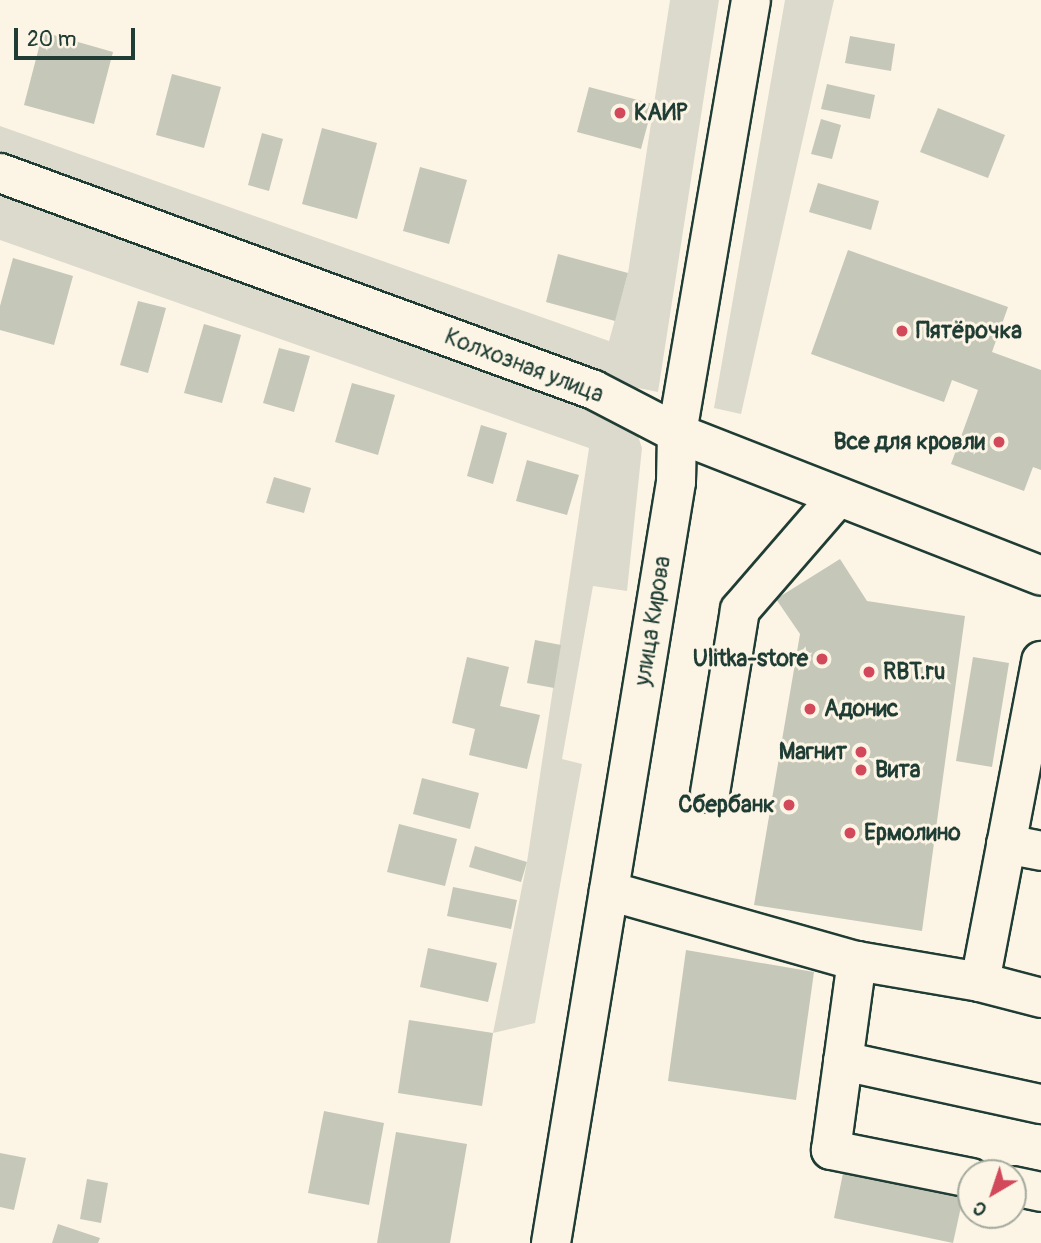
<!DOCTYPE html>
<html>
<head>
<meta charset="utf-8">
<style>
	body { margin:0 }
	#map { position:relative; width:1041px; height:1243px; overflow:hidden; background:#fcf5e5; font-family:Pangolin,sans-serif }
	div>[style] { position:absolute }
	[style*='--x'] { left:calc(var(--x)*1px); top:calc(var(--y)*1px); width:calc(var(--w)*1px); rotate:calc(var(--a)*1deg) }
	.green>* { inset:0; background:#dcdacc }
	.building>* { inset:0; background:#c5c7b9 }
	.roads { filter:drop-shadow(2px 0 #1f3d34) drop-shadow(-2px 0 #1f3d34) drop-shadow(0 2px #1f3d34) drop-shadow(0 -2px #1f3d34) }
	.minor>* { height:38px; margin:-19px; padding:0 19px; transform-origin:19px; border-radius:19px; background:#fcf5e5 }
	.major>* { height:38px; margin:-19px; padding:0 19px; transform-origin:19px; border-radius:19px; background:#fcf5e5 }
	.dots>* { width:19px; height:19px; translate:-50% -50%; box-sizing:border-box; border:4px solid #fcf5e5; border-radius:50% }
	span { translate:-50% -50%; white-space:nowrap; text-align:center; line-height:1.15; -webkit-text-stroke:6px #fcf5e5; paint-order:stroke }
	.poi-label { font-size:23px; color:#1f3d34; font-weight:700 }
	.left { translate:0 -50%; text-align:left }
	.right { translate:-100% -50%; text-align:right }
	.street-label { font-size:23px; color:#1f3d34 }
	.north { position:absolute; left:957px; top:1159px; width:70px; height:70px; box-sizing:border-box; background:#fcf5e5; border:2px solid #a4ab9e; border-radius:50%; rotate:219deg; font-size:19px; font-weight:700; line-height:28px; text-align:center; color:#1f3d34 }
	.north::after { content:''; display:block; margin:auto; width:24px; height:32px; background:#d1495b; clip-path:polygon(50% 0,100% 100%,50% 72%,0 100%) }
	.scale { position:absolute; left:14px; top:28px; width:121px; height:32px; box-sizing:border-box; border:4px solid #1f3d34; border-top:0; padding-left:9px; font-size:21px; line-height:24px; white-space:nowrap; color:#1f3d34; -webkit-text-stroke:5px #fcf5e5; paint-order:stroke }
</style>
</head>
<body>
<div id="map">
	<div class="green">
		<div style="clip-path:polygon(670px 0,719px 0,658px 392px,623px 385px,0 161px,0 126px,609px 341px,628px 273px)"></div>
		<div style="clip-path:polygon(785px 0,834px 0,741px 414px,714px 408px)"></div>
		<div style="clip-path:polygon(0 187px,609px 407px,637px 433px,642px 448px,627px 591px,593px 586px,562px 759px,582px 764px,535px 1023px,493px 1033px,527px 862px,589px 448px,0 240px)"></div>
	</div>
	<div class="building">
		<div style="clip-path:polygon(43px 32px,113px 52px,94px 124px,24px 105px)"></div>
		<div style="clip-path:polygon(850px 36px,895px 44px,891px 71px,845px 63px)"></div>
		<div style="clip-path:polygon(172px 74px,221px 87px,204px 148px,156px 135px)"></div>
		<div style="clip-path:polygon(827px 84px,875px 95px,870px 119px,821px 109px)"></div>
		<div style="clip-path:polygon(589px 87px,653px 104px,641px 149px,577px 132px)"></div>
		<div style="clip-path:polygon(938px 108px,1005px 135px,988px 178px,920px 152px)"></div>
		<div style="clip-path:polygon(821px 119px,841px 125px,832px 159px,811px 154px)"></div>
		<div style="clip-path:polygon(322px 128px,377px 143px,357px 219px,302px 204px)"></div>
		<div style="clip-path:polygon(262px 133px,283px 139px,269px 191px,248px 185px)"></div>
		<div style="clip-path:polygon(420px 167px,467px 180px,449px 244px,403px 231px)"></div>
		<div style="clip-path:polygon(818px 183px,879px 201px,871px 230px,809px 212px)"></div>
		<div style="clip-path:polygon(848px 250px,1008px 307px,992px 352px,1041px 370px,1041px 470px,1033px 467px,1024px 491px,951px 464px,978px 390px,952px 380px,944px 402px,811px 354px)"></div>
		<div style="clip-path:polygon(558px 254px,628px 273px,615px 321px,546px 302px)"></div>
		<div style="clip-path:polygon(13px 258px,73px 276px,54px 345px,0 330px,0 306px)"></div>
		<div style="clip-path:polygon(138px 301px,166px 308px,148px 373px,120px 365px)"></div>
		<div style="clip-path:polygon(204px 324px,241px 335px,222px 403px,184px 393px)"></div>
		<div style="clip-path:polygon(279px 348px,310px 356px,294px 412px,263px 403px)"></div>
		<div style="clip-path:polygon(352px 383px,395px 395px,378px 455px,335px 442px)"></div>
		<div style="clip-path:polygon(481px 425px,507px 433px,493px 484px,467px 476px)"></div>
		<div style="clip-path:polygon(527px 460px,579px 475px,567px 515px,516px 501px)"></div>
		<div style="clip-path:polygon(274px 477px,311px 488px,304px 513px,266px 503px)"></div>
		<div style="clip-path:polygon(840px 559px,867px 601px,965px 616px,922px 931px,754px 905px,800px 634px,776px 599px)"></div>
		<div style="clip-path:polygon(535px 640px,561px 645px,554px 688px,527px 683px)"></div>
		<div style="clip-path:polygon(467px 657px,509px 667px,500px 706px,540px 715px,527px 769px,469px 755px,475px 729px,452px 723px)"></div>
		<div style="clip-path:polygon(973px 657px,1009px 663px,992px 767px,956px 761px)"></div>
		<div style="clip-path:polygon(422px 778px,479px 793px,470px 829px,413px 814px)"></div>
		<div style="clip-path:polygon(399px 824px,457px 839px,445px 886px,387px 872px)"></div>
		<div style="clip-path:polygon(475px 846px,527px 862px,521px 882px,469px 867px)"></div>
		<div style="clip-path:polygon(453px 887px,517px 900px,511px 929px,447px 916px)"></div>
		<div style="clip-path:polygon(428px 948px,497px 963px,488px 1002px,420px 987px)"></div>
		<div style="clip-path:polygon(686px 950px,814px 972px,796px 1100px,668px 1081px)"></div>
		<div style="clip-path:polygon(409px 1020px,493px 1033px,482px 1106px,398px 1093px)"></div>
		<div style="clip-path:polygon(324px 1111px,384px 1123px,369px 1205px,308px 1193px)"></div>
		<div style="clip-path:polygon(396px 1132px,467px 1144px,450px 1243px,377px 1243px)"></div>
		<div style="clip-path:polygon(0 1153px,26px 1158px,14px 1210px,0 1207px)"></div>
		<div style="clip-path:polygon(844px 1168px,964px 1193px,953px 1243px,834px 1218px)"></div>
		<div style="clip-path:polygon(87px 1179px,108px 1183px,101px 1223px,80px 1219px)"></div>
		<div style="clip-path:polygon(58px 1224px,100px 1238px,98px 1243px,52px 1243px)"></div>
	</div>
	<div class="roads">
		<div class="minor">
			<div style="--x:0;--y:173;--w:632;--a:20.07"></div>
			<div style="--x:594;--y:390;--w:93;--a:27.4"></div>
			<div style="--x:677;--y:433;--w:391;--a:21.4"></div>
			<div style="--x:710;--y:793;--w:185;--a:-80.7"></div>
			<div style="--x:740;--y:610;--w:147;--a:-49.1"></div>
			<div style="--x:1006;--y:844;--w:36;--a:11"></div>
			<div style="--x:609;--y:891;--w:258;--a:15.8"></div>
			<div style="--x:980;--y:982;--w:327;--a:-79.2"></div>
			<div style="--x:843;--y:1061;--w:203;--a:12.3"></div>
			<div style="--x:971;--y:1178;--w:143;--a:-168.7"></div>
			<div style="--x:831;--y:1150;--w:191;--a:-82.2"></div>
			<div style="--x:857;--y:961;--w:125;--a:9.7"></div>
			<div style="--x:980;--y:982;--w:63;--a:14.7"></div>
			<div style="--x:1013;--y:1186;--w:29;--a:12"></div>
		</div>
		<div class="major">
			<div style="--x:551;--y:1243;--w:771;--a:-80.67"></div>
			<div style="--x:676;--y:482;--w:49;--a:-88.8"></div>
			<div style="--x:677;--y:433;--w:439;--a:-80.3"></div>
		</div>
	</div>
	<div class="dots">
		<div style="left:620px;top:113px;background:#d1495b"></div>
		<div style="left:902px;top:331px;background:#d1495b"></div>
		<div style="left:999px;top:442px;background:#d1495b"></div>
		<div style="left:822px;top:659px;background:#d1495b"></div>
		<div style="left:869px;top:672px;background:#d1495b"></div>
		<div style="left:810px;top:709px;background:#d1495b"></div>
		<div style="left:861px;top:752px;background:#d1495b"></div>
		<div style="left:861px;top:770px;background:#d1495b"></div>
		<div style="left:789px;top:805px;background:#d1495b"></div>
		<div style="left:850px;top:833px;background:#d1495b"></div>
	</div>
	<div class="poi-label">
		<span class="left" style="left:634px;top:113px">КАИР</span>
		<span class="left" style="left:916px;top:331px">Пятёрочка</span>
		<span class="right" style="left:985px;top:442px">Все для кровли</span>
		<span class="right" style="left:808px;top:659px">Ulitka-store</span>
		<span class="left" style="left:883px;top:672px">RBT.ru</span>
		<span class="left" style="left:824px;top:709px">Адонис</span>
		<span class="right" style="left:847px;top:752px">Магнит</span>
		<span class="left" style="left:875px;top:770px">Вита</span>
		<span class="right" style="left:775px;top:805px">Сбербанк</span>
		<span class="left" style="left:864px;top:833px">Ермолино</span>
	</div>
	<div class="street-label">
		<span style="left:524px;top:366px;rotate:21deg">Колхозная улица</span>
		<span style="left:653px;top:621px;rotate:-81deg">улица Кирова</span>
	</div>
	<div class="north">С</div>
	<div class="scale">20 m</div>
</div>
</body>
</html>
